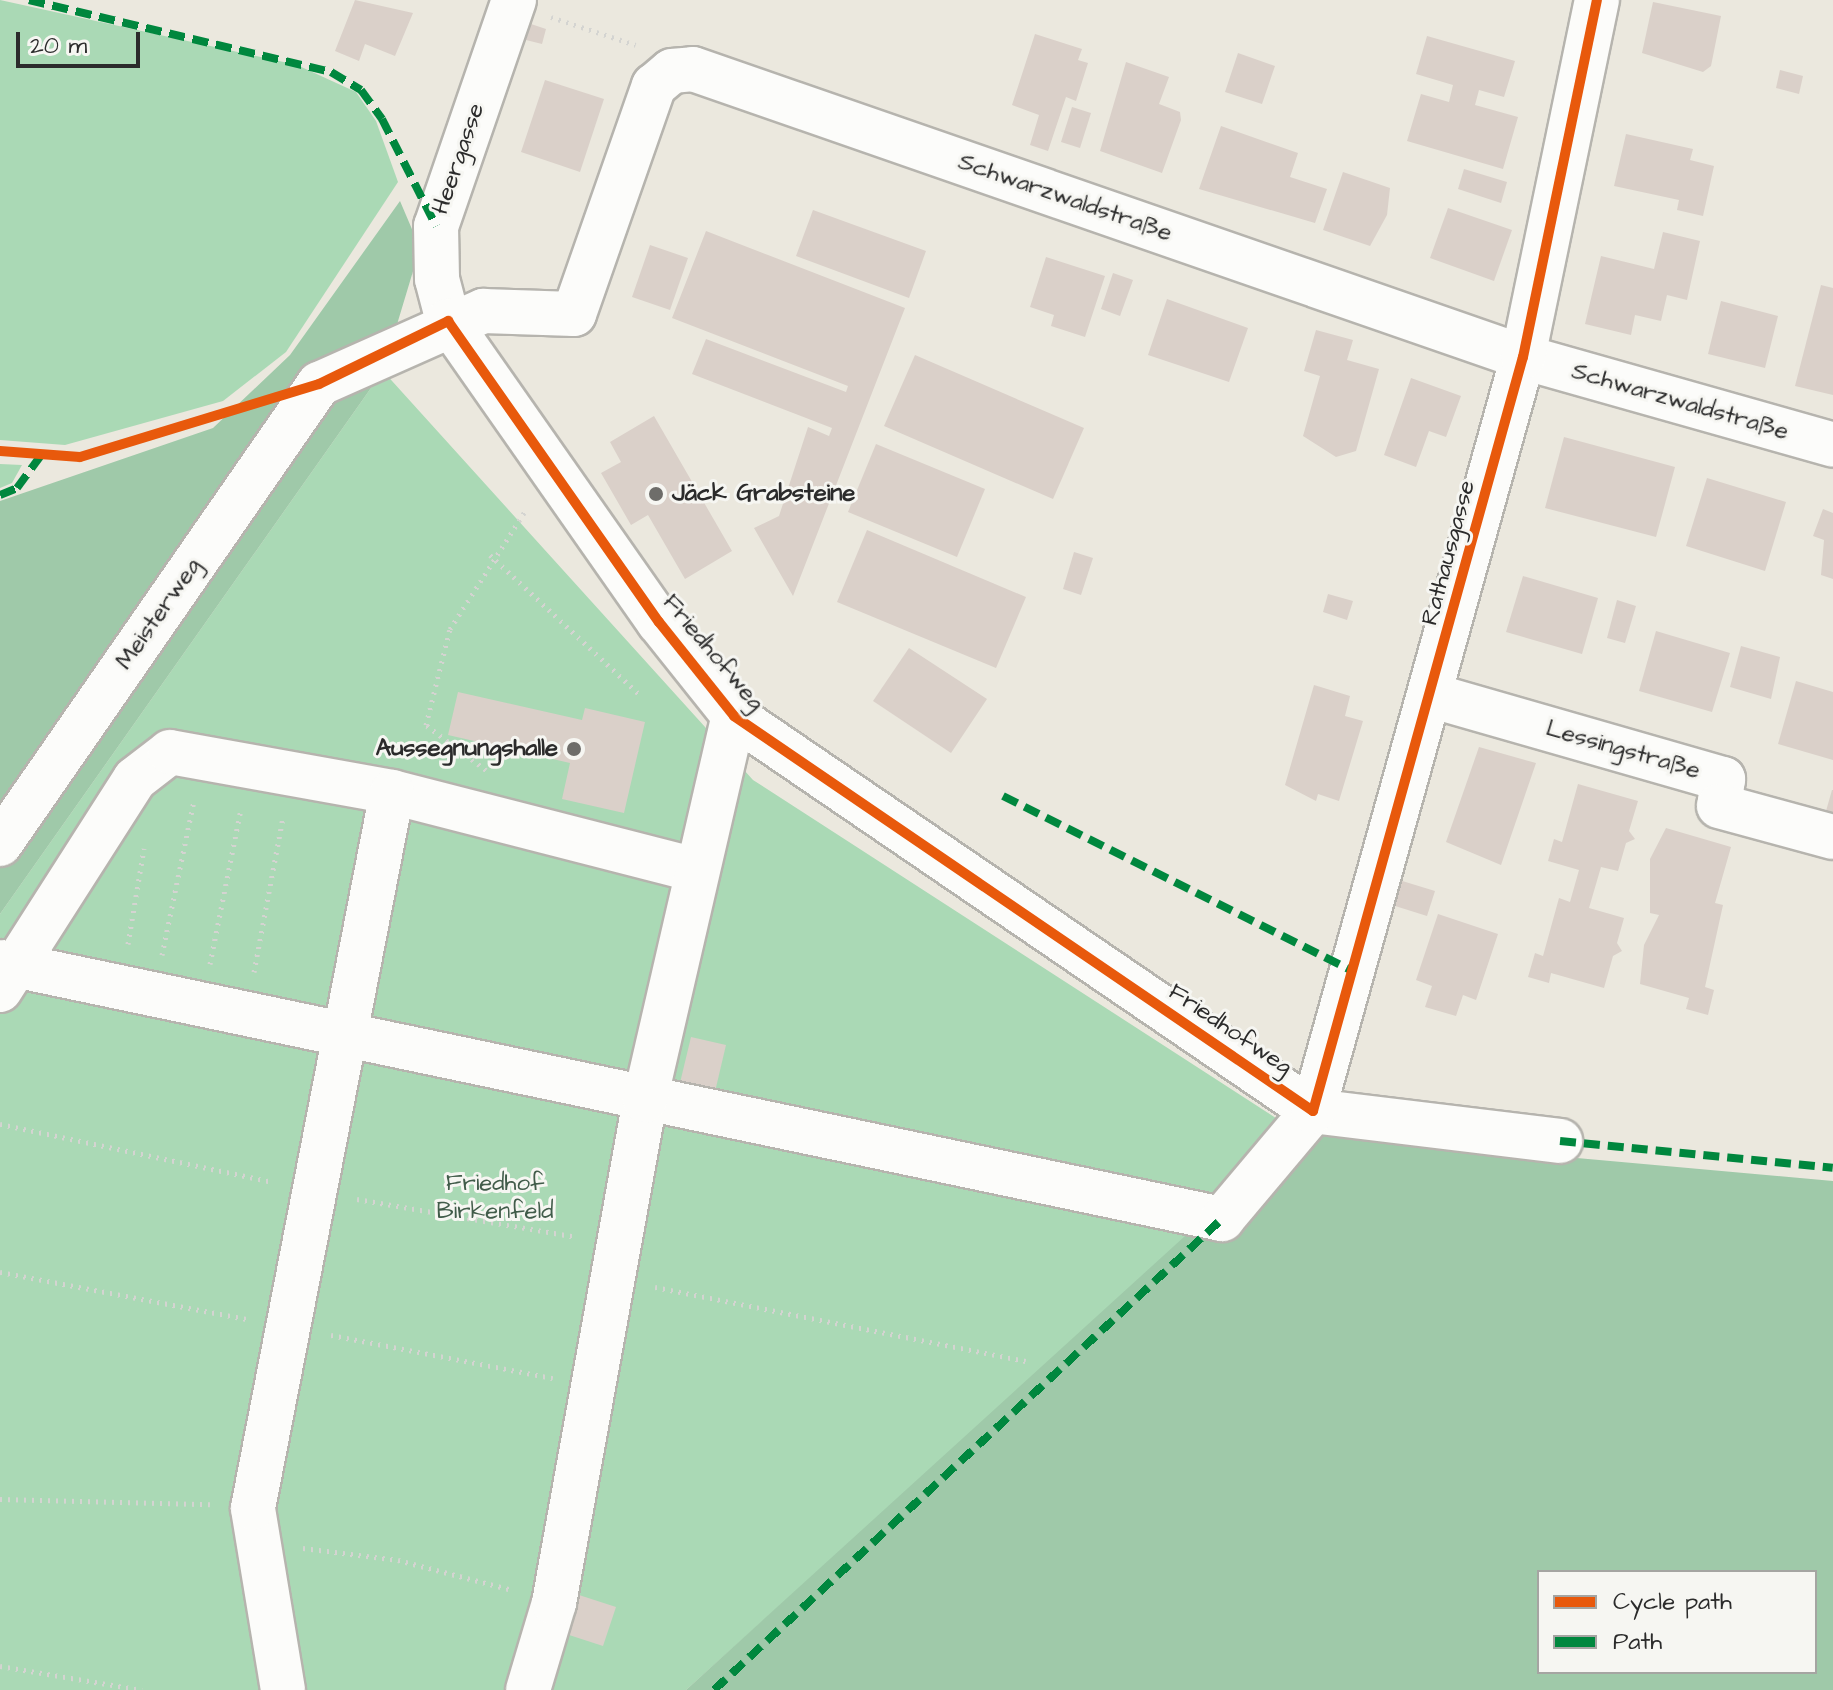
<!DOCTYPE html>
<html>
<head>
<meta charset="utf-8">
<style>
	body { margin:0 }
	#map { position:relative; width:1833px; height:1690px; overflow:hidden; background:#ebe8de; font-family:"Architects Daughter",sans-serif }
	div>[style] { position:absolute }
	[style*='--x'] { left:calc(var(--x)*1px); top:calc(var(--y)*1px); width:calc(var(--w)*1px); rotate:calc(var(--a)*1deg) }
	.green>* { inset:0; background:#aad9b5 }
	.forest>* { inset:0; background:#9fc9a9 }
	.building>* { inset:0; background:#dad0c9 }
	.path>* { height:5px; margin-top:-2.5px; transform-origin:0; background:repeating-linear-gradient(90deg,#d4d4d1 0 2px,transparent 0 8px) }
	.roads { filter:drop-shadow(2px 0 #b6b4ae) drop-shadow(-2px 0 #b6b4ae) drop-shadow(0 2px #b6b4ae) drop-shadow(0 -2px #b6b4ae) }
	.minor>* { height:44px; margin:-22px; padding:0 22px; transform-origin:22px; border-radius:22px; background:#fcfcfa }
	.quiet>* { height:8px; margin-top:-4px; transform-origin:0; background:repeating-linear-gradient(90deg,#00873e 0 16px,transparent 0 24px) }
	.cycleway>* { height:10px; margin:-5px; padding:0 5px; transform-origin:5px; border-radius:5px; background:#e8590c }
	.dots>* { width:22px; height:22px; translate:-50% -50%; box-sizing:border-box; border:4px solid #f6f6f2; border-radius:50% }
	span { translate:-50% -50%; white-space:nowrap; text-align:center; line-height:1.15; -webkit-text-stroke:6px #f6f6f2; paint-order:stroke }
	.street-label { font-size:24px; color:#2b2b2b }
	.poi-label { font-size:24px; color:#2b2b2b; font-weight:700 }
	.left { translate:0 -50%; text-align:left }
	.right { translate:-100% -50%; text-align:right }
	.park-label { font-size:24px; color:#415c4a }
	.legend { position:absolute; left:1537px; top:1570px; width:280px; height:104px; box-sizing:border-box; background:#f6f6f2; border:2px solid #a5a5a2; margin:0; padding:10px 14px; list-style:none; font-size:24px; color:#2b2b2b }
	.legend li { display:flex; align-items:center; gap:16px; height:40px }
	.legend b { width:40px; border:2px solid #a5a5a2 }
	.scale { position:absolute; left:16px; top:32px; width:124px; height:36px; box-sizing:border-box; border:4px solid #2b2b2b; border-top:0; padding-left:10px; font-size:24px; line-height:28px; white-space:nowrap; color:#2b2b2b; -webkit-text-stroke:6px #f6f6f2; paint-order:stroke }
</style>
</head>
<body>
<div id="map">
	<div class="green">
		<div style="clip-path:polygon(0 0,297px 65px,356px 92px,376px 121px,398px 182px,286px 352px,223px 401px,65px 445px,0 440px)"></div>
		<div style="clip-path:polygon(383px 371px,753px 780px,1293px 1129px,1172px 1252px,686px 1690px,0 1690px,0 914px)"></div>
		<div style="clip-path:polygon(0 464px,22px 465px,12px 483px,0 488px)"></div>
	</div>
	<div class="forest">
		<div style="clip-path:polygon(400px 201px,420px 248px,383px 371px,0 914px,0 501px,213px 428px,290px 355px)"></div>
		<div style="clip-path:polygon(evenodd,1310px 1134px,1833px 1181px,1833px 1690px,686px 1690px,1207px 1216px,1310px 1134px,1539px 1572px,1815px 1572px,1815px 1672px,1539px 1672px,1539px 1572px)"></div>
	</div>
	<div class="building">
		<div style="clip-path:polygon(355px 0,413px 13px,395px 56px,365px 44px,359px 61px,335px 51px)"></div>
		<div style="clip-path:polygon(1653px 2px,1721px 16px,1711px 66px,1703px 72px,1642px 53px)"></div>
		<div style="clip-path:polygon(531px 24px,546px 29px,542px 44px,526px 40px)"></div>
		<div style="clip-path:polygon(1035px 34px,1082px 49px,1078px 60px,1088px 63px,1076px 101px,1066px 97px,1048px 151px,1030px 145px,1039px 115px,1012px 105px)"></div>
		<div style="clip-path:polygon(1427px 36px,1515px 61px,1504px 97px,1479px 90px,1475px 105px,1518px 117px,1503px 169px,1407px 141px,1421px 94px,1449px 102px,1453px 85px,1416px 74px)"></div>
		<div style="clip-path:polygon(1238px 53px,1275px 66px,1262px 104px,1225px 92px)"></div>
		<div style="clip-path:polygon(1126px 62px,1169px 77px,1159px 104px,1180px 112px,1181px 120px,1162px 173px,1100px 151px)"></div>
		<div style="clip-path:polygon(1780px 70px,1803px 76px,1799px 94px,1776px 88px)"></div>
		<div style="clip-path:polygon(545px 80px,604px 99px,580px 172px,521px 152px)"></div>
		<div style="clip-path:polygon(1072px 107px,1091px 113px,1080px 148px,1061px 142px)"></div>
		<div style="clip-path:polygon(1221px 126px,1298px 153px,1290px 177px,1327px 189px,1315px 223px,1199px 189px)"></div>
		<div style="clip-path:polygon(1626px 134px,1693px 149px,1690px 160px,1714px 166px,1703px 216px,1677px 210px,1679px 200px,1614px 186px)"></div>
		<div style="clip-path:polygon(1464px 169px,1507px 182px,1501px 203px,1458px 189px)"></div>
		<div style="clip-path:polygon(1343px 172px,1390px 188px,1387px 215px,1370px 246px,1323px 230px)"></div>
		<div style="clip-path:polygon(1448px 208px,1512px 230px,1494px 281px,1430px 258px)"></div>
		<div style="clip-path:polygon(813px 210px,926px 251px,909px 298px,796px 256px)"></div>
		<div style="clip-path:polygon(706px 231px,905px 308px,793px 596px,754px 528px,779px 516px,808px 427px,829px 436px,832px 428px,692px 374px,706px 339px,846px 392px,848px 386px,672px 318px)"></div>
		<div style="clip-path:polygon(1663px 232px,1700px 241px,1687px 300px,1667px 295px,1661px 321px,1635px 315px,1631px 335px,1585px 324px,1601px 256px,1654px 269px)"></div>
		<div style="clip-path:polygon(650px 245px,688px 258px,670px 310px,632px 297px)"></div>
		<div style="clip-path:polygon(1046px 257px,1105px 276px,1085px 337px,1051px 326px,1054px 315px,1030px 307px)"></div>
		<div style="clip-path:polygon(1113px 273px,1133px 280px,1120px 316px,1101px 309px)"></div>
		<div style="clip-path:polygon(1821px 285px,1833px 288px,1833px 395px,1795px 386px)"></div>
		<div style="clip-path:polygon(1167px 299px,1248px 328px,1229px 382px,1148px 355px)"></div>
		<div style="clip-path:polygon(1721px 301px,1778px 316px,1765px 368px,1708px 354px)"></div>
		<div style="clip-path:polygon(1316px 330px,1353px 340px,1347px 360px,1379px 369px,1356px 451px,1336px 457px,1303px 436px,1320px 376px,1304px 371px)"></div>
		<div style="clip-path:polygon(915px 355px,1084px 428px,1053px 499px,884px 426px)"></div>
		<div style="clip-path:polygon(1411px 378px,1461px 396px,1446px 437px,1429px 431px,1416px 467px,1384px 455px)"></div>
		<div style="clip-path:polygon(654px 416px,732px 551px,685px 579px,648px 515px,631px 525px,601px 473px,621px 462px,610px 442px)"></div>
		<div style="clip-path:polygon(1564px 437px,1675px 467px,1656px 537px,1545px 508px)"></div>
		<div style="clip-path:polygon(876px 444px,985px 489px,957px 557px,848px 512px)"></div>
		<div style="clip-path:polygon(1707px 478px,1786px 502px,1765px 571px,1686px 546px)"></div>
		<div style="clip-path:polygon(1823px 509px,1833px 513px,1833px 579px,1821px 575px,1824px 540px,1813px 536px)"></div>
		<div style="clip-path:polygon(867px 530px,1026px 597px,996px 668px,837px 602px)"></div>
		<div style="clip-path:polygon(1074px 552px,1093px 558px,1081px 595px,1063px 589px)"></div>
		<div style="clip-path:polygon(1523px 576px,1598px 598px,1582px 654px,1506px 632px)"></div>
		<div style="clip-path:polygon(1328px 594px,1353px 601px,1347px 620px,1323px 612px)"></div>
		<div style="clip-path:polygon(1617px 600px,1636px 606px,1625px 643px,1607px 638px)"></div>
		<div style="clip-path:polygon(1656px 631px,1730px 653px,1712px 712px,1639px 691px)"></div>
		<div style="clip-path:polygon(1741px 646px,1780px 657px,1771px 699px,1730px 687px)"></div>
		<div style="clip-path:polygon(909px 648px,987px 699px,951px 753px,873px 701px)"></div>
		<div style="clip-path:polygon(1796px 681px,1833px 692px,1833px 760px,1778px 744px)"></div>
		<div style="clip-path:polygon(1314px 685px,1350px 696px,1345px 716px,1363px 721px,1339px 801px,1318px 794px,1316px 801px,1285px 785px)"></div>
		<div style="clip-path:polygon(458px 692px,582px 720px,585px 708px,645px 722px,624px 813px,562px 799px,570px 763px,448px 735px)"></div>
		<div style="clip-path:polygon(1479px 747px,1536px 763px,1501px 865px,1446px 842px)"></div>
		<div style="clip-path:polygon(1578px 784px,1638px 801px,1629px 831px,1635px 839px,1626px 843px,1618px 871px,1601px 867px,1589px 908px,1624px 918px,1617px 943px,1622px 951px,1613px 956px,1604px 988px,1551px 973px,1549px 983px,1528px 977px,1535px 953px,1543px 956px,1559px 898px,1570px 902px,1579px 870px,1548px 861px,1554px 839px,1562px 842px)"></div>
		<div style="clip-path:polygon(1832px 790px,1833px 790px,1833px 820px,1824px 818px)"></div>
		<div style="clip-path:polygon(1666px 828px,1731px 847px,1715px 903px,1723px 905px,1705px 987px,1714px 990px,1708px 1015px,1686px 1009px,1689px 998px,1640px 984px,1644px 945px,1659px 915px,1650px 913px,1650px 859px)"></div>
		<div style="clip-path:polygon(1399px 880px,1435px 891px,1427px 916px,1392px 905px)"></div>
		<div style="clip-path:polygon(1438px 914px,1498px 934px,1476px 1000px,1463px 995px,1456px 1016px,1425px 1007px,1432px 986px,1416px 980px)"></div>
		<div style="clip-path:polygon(691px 1037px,726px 1045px,714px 1096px,679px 1087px)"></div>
		<div style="clip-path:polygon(579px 1595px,616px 1607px,603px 1646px,566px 1634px)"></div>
	</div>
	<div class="path">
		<div style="--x:551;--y:17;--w:89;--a:18.2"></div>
		<div style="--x:490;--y:555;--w:205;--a:43"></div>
		<div style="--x:486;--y:770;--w:75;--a:-143.1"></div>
		<div style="--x:426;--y:725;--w:99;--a:-76"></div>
		<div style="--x:450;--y:629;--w:143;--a:-57.5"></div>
		<div style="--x:128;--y:944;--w:97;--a:-80.5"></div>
		<div style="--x:162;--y:955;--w:158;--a:-78.3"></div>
		<div style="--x:210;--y:964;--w:158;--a:-78.7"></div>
		<div style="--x:254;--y:972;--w:158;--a:-79.4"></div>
		<div style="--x:0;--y:1124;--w:279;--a:12"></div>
		<div style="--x:357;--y:1199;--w:222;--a:9.8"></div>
		<div style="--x:0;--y:1272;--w:251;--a:10.8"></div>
		<div style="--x:655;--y:1287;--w:378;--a:11.3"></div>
		<div style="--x:331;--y:1335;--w:226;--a:11"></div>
		<div style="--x:0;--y:1499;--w:210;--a:1.4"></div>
		<div style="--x:303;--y:1548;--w:96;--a:7.2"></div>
		<div style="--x:398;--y:1560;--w:118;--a:14.7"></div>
		<div style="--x:0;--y:1666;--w:144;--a:9.6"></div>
	</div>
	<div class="roads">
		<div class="minor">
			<div style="--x:514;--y:0;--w:239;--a:109"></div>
			<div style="--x:436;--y:226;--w:53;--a:88.9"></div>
			<div style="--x:437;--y:279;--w:43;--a:75.3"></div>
			<div style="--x:448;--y:321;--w:368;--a:55"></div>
			<div style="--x:659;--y:622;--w:120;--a:51.4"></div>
			<div style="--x:734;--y:716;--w:701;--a:34.3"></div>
			<div style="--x:1313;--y:1111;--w:249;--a:6.9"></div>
			<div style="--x:1430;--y:695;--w:305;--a:16"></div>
			<div style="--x:1723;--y:779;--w:27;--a:98"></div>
			<div style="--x:1719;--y:806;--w:118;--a:15.2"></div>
			<div style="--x:0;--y:844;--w:560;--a:-55.26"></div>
			<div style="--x:319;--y:384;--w:180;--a:-24"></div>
			<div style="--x:483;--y:311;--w:91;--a:1.9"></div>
			<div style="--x:574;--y:314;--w:242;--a:-70.7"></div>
			<div style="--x:654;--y:86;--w:23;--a:-40"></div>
			<div style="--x:672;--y:71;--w:21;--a:-5"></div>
			<div style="--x:693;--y:69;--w:879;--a:19.14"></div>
			<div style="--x:1523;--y:357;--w:322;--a:15.8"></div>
			<div style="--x:0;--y:962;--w:1249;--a:11.88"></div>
			<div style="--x:1222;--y:1219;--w:141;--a:-49.9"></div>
			<div style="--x:1313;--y:1111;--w:783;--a:-74.44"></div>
			<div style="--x:1523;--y:357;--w:365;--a:-78.3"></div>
			<div style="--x:0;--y:990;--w:250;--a:-57.4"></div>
			<div style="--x:135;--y:779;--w:44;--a:-37.6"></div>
			<div style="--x:170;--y:752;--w:226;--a:10.2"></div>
			<div style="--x:392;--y:792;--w:314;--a:14.4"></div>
			<div style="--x:283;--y:1690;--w:184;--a:-99.4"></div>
			<div style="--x:253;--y:1508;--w:729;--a:-79.01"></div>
			<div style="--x:528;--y:1690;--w:91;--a:-73.4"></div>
			<div style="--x:554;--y:1603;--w:511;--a:-79.75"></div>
			<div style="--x:645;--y:1100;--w:394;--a:-77"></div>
		</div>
	</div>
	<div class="quiet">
		<div style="--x:29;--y:0;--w:310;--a:13.4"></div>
		<div style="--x:331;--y:72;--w:35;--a:31"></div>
		<div style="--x:361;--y:90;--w:36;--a:54"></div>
		<div style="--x:382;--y:119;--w:120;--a:63.2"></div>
		<div style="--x:0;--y:495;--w:18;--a:-22"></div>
		<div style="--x:17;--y:488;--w:42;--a:-53.7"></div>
		<div style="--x:1003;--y:796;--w:389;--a:26.6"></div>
		<div style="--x:1560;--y:1141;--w:274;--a:5.6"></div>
		<div style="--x:714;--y:1690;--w:693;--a:-42.84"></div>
	</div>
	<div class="cycleway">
		<div style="--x:0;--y:451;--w:80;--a:4.3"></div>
		<div style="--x:80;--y:457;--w:250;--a:-17"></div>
		<div style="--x:319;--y:384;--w:144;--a:-26"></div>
		<div style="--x:448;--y:321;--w:368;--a:55"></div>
		<div style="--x:659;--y:622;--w:120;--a:51.4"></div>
		<div style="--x:734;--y:716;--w:701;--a:34.3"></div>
		<div style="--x:1313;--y:1111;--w:783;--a:-74.44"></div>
		<div style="--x:1523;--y:357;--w:365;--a:-78.3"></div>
	</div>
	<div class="dots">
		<div style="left:656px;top:494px;background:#6e6d6a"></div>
		<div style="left:574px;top:749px;background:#6e6d6a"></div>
	</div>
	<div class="street-label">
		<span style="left:459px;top:159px;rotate:-71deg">Heergasse</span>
		<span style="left:1065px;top:198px;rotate:19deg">Schwarzwaldstraße</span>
		<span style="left:1680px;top:402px;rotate:16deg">Schwarzwaldstraße</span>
		<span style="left:1449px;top:553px;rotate:-75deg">Rathausgasse</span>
		<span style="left:159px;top:614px;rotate:-55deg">Meisterweg</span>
		<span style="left:713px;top:653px;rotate:50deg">Friedhofweg</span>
		<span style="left:1623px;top:750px;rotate:16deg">Lessingstraße</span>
		<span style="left:1230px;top:1030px;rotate:34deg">Friedhofweg</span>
	</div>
	<div class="poi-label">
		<span class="left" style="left:672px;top:494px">Jäck Grabsteine</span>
		<span class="right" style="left:558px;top:749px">Aussegnungshalle</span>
	</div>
	<div class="park-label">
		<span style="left:495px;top:1198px">Friedhof<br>Birkenfeld</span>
	</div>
	<ul class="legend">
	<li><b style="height:10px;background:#e8590c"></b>Cycle path</li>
	<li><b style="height:10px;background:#00873e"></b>Path</li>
	</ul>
	<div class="scale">20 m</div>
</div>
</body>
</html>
